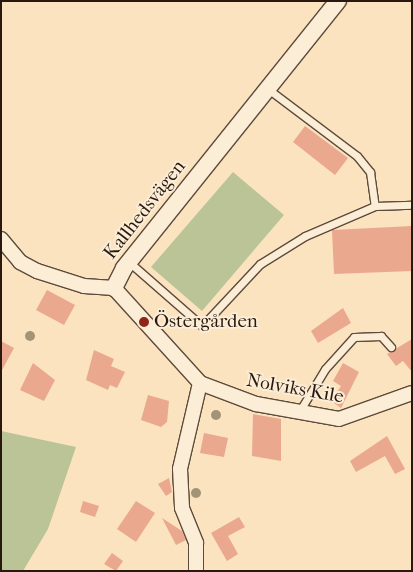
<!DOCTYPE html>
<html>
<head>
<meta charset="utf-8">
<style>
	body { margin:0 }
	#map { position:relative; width:413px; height:572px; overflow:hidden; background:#fbe3c0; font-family:"IM FELL French Canon",serif }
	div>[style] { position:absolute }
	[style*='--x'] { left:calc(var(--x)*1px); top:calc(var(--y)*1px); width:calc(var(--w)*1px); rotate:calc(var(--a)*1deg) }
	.green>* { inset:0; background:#bac496 }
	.building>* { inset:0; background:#eaa88e }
	.roads { filter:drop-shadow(1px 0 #5d4b3b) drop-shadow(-1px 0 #5d4b3b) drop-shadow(0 1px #5d4b3b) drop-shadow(0 -1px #5d4b3b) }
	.service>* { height:7px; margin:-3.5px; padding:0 3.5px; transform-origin:3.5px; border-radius:3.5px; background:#fcedd6 }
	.minor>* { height:14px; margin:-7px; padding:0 7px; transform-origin:7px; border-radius:7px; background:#fcedd6 }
	.tertiary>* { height:16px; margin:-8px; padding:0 8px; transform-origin:8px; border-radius:8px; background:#fcedd6 }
	.trees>* { width:10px; height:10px; margin:-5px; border-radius:50%; background:#a39478 }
	.dots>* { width:14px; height:14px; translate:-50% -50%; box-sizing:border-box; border:2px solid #fcedd6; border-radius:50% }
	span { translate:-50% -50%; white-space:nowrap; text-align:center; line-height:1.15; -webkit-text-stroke:4px #fcedd6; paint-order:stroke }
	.street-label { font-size:19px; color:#28180f }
	.poi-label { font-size:19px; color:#28180f }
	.left { translate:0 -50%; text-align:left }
	.frame { position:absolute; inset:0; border:2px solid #28180f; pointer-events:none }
</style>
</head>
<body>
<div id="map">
	<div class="green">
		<div style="clip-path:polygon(233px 172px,284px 215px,202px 311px,151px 267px)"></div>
		<div style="clip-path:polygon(1px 431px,76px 447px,48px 529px,23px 571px,1px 571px)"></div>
	</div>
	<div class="building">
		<div style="clip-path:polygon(305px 126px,348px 158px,335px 175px,293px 142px)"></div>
		<div style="clip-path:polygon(412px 226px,412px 271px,334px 274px,332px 230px)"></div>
		<div style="clip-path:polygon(47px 290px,75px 305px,64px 325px,36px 310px)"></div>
		<div style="clip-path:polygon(343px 308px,351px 323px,318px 343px,311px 331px)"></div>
		<div style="clip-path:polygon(412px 339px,412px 372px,403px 361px,396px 366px,387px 354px)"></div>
		<div style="clip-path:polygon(1px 341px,14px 348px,1px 372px)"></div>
		<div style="clip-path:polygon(94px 350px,114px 359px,111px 366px,125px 372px,117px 388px,110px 385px,108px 390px,86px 380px)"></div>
		<div style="clip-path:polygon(33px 363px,55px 380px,44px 401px,20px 390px)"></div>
		<div style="clip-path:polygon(343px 363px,359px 372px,341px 408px,331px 401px,341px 386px,333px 381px)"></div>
		<div style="clip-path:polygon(148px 395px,169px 401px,167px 422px,161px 427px,141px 420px)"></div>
		<div style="clip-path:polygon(253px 414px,281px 419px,281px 461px,252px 456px)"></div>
		<div style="clip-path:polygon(204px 433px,228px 438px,224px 457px,200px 453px)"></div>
		<div style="clip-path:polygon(387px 436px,405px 469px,395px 474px,385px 456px,356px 472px,350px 461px)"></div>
		<div style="clip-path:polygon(169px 478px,172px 492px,166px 496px,158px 484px)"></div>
		<div style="clip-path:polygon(83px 501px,99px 506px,95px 517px,80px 512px)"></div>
		<div style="clip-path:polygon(136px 501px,155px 513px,136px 542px,117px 529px)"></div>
		<div style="clip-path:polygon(239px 517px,245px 527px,228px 536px,238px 554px,227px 561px,211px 533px)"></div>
		<div style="clip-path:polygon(162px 518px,182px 531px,186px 540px,176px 545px)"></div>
		<div style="clip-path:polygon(112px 553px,123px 561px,116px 571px,104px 564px)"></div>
	</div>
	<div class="roads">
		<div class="service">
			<div style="--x:268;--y:89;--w:111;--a:37"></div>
			<div style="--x:357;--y:156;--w:21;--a:51"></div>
			<div style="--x:370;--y:172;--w:34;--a:82"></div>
			<div style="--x:129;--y:262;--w:97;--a:41.2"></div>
			<div style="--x:202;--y:326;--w:85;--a:-46.9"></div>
			<div style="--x:260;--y:264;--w:53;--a:-31.9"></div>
			<div style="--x:305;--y:236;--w:76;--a:-23.2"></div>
			<div style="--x:375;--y:206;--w:37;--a:-2"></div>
			<div style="--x:299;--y:412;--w:50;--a:-58.8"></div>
			<div style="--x:325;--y:369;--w:43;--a:-47.8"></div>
			<div style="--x:354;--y:337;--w:27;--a:-2"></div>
			<div style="--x:381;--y:336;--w:15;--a:48"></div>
		</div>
		<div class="minor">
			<div style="--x:1;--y:239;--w:30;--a:50"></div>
			<div style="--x:20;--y:262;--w:19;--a:28"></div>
			<div style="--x:37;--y:271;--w:49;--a:17.7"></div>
			<div style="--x:84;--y:286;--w:30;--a:4"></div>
			<div style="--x:114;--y:288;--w:128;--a:47.8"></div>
			<div style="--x:200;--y:383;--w:88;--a:103.1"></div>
			<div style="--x:180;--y:469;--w:39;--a:87"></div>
			<div style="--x:182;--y:508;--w:38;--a:68"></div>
			<div style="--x:196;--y:543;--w:28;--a:90"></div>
			<div style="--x:200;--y:383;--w:60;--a:20.6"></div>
			<div style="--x:256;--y:404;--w:84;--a:10.2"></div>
			<div style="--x:339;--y:419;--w:77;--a:-19.6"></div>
		</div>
		<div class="tertiary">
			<div style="--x:114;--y:288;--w:22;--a:-63"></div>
			<div style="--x:124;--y:268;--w:342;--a:-51.3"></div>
		</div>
	</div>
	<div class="trees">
		<div style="left:30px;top:336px"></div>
		<div style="left:216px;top:415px"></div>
		<div style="left:196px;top:493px"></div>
	</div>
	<div class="dots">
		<div style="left:144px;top:322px;background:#8f2418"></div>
	</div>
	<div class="street-label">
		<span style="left:145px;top:210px;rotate:-52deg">Kallhedsvägen</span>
		<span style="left:295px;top:389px;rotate:10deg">Nolviks Kile</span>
	</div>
	<div class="poi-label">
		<span class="left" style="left:154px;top:322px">Östergården</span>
	</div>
	<div class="frame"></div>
</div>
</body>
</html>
